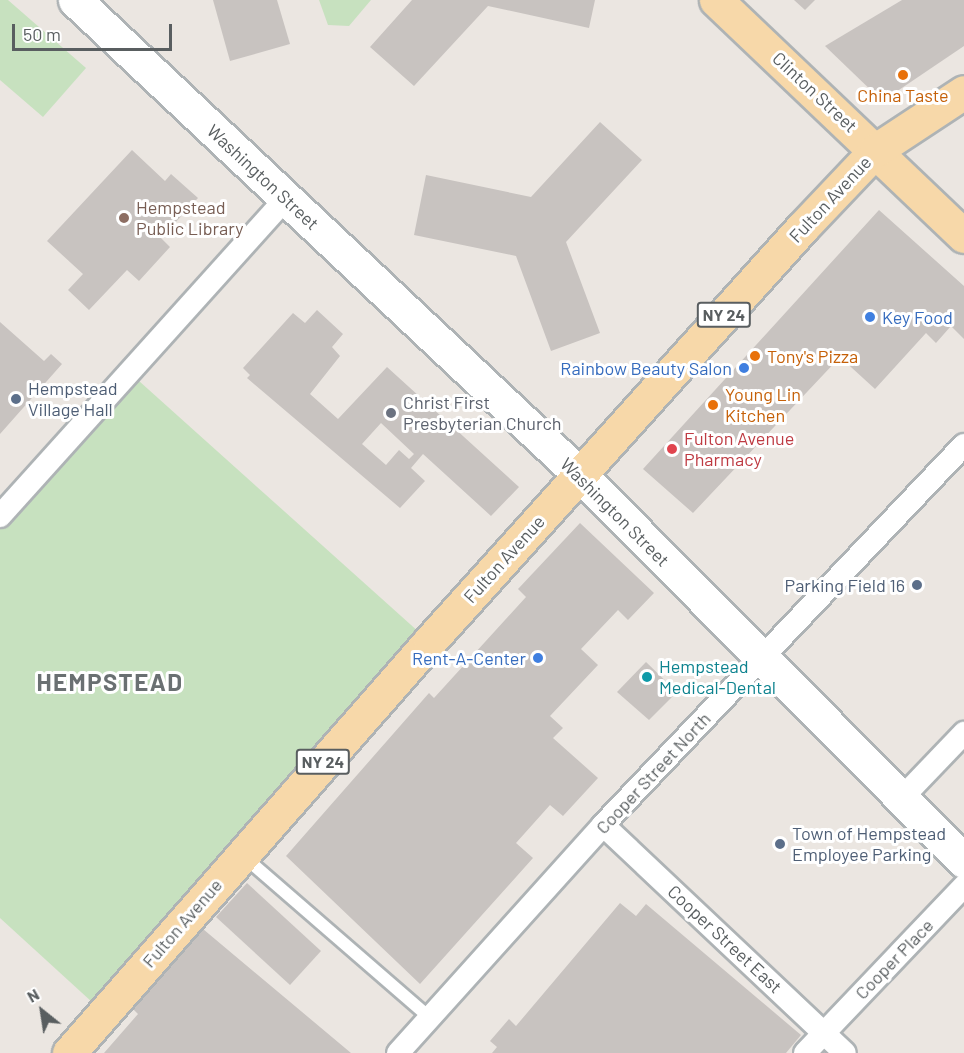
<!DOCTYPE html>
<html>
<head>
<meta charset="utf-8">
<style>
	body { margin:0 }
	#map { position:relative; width:964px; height:1053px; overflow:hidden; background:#ebe6e1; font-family:Barlow,sans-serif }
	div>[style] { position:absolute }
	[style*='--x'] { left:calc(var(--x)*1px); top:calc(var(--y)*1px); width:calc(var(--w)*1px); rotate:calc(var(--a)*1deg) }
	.green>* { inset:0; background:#c7e1bf }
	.building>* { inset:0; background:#c8c3c0 }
	.roads { filter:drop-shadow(2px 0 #aeb3b5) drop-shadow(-2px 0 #aeb3b5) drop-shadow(0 2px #aeb3b5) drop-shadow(0 -2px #aeb3b5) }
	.service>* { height:12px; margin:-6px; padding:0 6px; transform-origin:6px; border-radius:6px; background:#fff }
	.minor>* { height:22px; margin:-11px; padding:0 11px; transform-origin:11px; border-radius:11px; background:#fff }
	.secondary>* { height:33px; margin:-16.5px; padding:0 16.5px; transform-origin:16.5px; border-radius:16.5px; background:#fff }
	.primary>* { height:33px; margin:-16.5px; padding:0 16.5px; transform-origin:16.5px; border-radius:16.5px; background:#f7d8a9 }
	.dots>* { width:16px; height:16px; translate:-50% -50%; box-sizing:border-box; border:3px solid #fff; border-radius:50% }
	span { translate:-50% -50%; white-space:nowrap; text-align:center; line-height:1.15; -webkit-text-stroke:6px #fff; paint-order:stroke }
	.shield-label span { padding:2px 4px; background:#fff; border:2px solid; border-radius:4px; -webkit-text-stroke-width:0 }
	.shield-label { font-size:16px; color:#595e60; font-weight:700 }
	.street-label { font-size:18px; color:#595e60 }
	.food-label { font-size:18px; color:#c56008 }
	.left { translate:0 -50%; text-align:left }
	.education-label { font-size:18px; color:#785e54 }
	.shop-label { font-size:18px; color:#366cbe }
	.right { translate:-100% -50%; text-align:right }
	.service-label { font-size:18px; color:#4e5e75 }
	.worship-label { font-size:18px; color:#5b616d }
	.health-label { font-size:18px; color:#be3a42 }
	.culture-label { font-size:18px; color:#0d838f }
	.district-label { font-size:24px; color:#6a7072; font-weight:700; letter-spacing:1.5px }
	.north { position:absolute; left:12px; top:981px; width:60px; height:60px; -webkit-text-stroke:4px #fff; paint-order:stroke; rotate:330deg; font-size:16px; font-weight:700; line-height:24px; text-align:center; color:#595e60 }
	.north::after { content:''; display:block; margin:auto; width:21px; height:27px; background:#595e60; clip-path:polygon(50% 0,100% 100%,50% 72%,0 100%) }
	.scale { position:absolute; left:12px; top:24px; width:160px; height:27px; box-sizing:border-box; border:3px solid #595e60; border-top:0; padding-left:8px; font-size:18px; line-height:21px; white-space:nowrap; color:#595e60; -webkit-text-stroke:4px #fff; paint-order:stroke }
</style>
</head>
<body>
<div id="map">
	<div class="green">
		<div style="clip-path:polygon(0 0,8px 0,86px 68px,43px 117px,0 80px)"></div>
		<div style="clip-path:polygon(319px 0,371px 0,349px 26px,328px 25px)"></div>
		<div style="clip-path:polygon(129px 372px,430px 642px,104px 1013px,0 918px,0 516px)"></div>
	</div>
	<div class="building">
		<div style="clip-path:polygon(213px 0,277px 0,290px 44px,230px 61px)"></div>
		<div style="clip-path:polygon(412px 0,595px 0,589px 28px,488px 6px,414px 86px,370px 47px)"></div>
		<div style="clip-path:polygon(794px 0,815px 0,805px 10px)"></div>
		<div style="clip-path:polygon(902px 0,964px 0,964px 46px,890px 96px,877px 96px,825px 46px)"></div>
		<div style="clip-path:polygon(600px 122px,642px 160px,566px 242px,600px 333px,551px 351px,516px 256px,414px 235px,426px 175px,531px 197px)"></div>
		<div style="clip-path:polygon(132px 150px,165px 181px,171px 174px,198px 198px,161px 238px,170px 247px,139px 281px,127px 270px,89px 310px,68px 290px,83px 274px,47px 241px)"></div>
		<div style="clip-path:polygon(879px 210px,964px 286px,964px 339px,951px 326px,936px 343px,926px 333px,875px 389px,840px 357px,693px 513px,643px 469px)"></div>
		<div style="clip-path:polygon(evenodd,317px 310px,343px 334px,332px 347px,340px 356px,310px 394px,338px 419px,387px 367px,519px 487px,491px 516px,423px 454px,411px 468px,425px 481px,400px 508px,247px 378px,250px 375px,243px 368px,293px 313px,305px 323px,317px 310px,381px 423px,414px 454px,409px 459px,399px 450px,386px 465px,362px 444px,381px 423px)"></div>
		<div style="clip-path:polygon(0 322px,44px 361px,51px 354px,62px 364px,0 434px)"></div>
		<div style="clip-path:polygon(580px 523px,654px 593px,628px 620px,618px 610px,581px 649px,598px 665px,550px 716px,563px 728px,553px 738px,598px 778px,563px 816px,550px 805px,516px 843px,533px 858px,420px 984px,286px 856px,429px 693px,434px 698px,526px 597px,518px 589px)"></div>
		<div style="clip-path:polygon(646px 662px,677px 692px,649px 720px,617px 692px)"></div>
		<div style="clip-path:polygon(247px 883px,321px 951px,290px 985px,216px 917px)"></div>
		<div style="clip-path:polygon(620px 903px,636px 916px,646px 904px,801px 1035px,786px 1053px,492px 1053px,497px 1047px,490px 1041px,509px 1019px,516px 1026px)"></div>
		<div style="clip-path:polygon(203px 929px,351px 1053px,104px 1053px,138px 1014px,133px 1009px)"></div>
	</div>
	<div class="roads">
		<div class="service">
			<div style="--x:242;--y:855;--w:249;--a:40.9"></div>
		</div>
		<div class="minor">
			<div style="--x:0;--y:516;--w:428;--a:-48"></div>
			<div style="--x:900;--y:800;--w:93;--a:-46.3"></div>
			<div style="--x:603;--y:825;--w:332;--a:43.3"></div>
			<div style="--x:398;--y:1053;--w:307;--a:-48"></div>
			<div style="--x:603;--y:825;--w:524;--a:-46.47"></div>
			<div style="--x:805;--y:1053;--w:231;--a:-46.4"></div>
		</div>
		<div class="secondary">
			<div style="--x:75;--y:0;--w:692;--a:43.24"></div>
			<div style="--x:579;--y:474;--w:546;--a:45.15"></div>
		</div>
		<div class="primary">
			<div style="--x:716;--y:0;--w:342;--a:43.6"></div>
			<div style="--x:69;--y:1053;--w:548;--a:-48.77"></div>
			<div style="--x:430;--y:641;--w:556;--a:-47.99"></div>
			<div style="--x:802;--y:228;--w:108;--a:-46.5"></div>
			<div style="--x:876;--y:150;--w:105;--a:-33.4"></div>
		</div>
	</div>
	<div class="dots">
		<div style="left:903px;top:75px;background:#e8710a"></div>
		<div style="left:124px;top:218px;background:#8d6e63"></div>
		<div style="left:870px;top:317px;background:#3f7fe0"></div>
		<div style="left:755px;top:356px;background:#e8710a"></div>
		<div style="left:744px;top:368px;background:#3f7fe0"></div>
		<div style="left:16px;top:399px;background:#5c6f8a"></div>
		<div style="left:713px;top:405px;background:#e8710a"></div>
		<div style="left:391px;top:413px;background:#6b7280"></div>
		<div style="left:672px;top:449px;background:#e0444e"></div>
		<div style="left:917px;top:585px;background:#5c6f8a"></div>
		<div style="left:538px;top:658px;background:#3f7fe0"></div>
		<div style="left:647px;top:677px;background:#0f9aa8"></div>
		<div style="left:780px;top:844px;background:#5c6f8a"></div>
	</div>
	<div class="shield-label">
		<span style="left:724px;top:315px">NY 24</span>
		<span style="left:323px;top:762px">NY 24</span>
	</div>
	<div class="street-label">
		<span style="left:815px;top:92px;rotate:43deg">Clinton Street</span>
		<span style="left:263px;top:177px;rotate:43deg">Washington Street</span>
		<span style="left:830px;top:199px;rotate:-47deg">Fulton Avenue</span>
		<span style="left:615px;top:512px;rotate:45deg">Washington Street</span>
		<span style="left:504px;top:559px;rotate:-48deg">Fulton Avenue</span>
		<span style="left:653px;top:773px;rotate:-47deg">Cooper Street North</span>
		<span style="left:182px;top:923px;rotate:-49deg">Fulton Avenue</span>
		<span style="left:725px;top:939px;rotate:43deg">Cooper Street East</span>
		<span style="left:894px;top:959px;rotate:-46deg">Cooper Place</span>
	</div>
	<div class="food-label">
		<span style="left:903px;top:95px">China Taste</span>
		<span class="left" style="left:767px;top:356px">Tony's Pizza</span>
		<span class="left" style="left:725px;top:405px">Young Lin<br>Kitchen</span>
	</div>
	<div class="education-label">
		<span class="left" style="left:136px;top:218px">Hempstead<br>Public Library</span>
	</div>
	<div class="shop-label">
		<span class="left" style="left:882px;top:317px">Key Food</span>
		<span class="right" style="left:732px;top:368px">Rainbow Beauty Salon</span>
		<span class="right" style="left:526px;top:658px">Rent-A-Center</span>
	</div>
	<div class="service-label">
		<span class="left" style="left:28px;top:399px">Hempstead<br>Village Hall</span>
		<span class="right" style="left:905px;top:585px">Parking Field 16</span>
		<span class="left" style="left:792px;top:844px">Town of Hempstead<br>Employee Parking</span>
	</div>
	<div class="worship-label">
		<span class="left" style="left:403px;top:413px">Christ First<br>Presbyterian Church</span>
	</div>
	<div class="health-label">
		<span class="left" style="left:684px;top:449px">Fulton Avenue<br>Pharmacy</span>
	</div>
	<div class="culture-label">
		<span class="left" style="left:659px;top:677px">Hempstead<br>Medical-Dental</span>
	</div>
	<div class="district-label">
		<span style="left:110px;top:682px">HEMPSTEAD</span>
	</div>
	<div class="north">N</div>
	<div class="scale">50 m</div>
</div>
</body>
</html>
